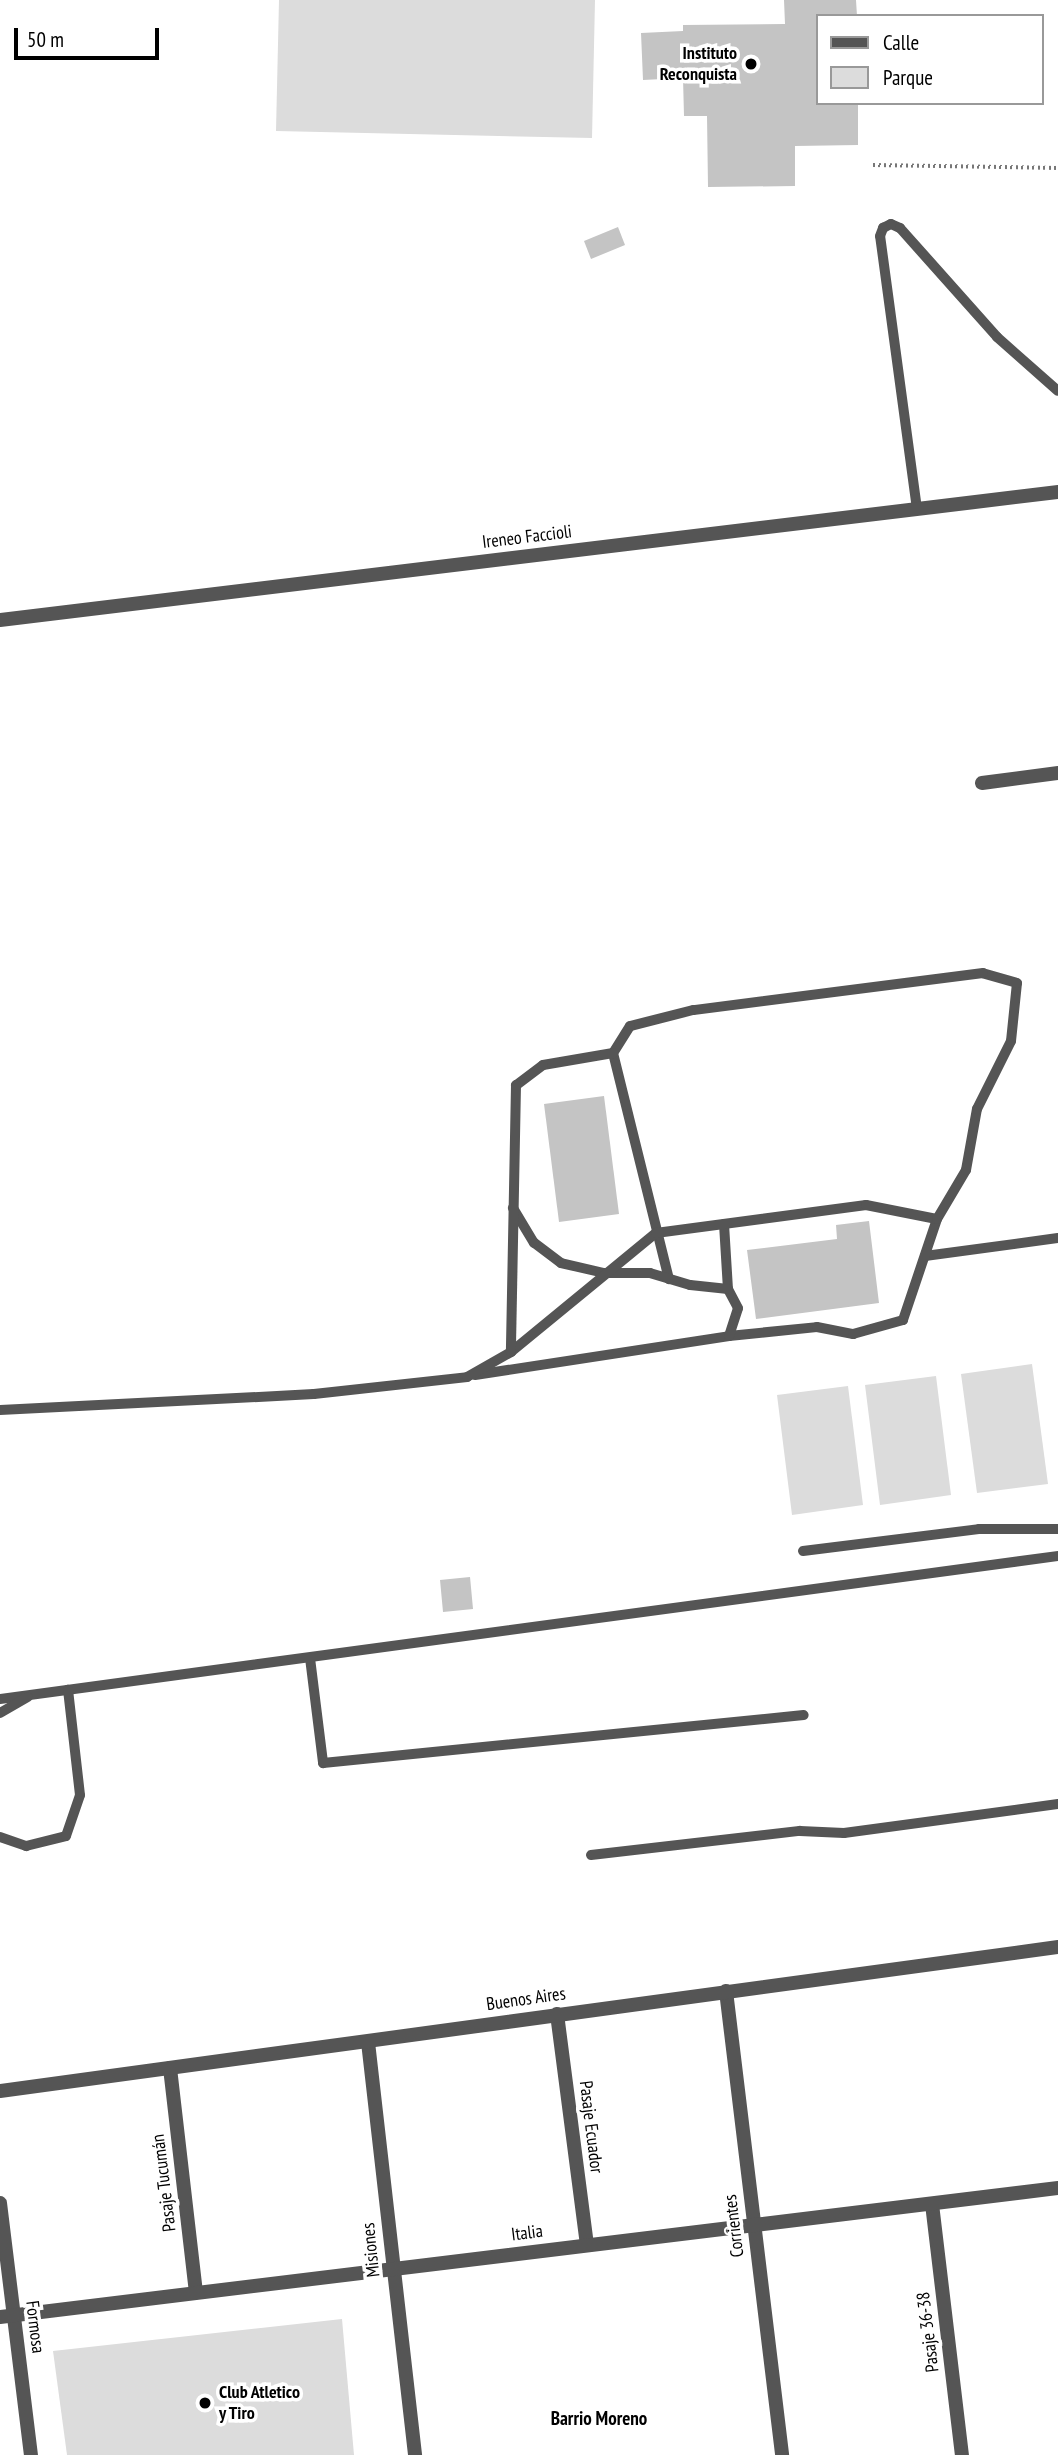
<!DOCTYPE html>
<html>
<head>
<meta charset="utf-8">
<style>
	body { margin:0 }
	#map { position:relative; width:1058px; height:2455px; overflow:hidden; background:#fff; font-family:"PT Sans Narrow",sans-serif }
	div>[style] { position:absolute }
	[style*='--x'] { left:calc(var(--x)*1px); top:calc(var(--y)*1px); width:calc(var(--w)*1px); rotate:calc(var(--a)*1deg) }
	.green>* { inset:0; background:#dcdcdc }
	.building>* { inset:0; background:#c4c4c4 }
	.path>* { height:3.5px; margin-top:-1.75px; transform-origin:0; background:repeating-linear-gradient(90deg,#777 0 2px,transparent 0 5.5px) }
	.service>* { height:10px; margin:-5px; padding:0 5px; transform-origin:5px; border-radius:5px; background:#555 }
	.minor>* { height:14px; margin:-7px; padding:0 7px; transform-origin:7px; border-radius:7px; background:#555 }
	.tertiary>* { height:14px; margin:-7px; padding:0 7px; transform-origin:7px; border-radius:7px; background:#555 }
	.dots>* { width:19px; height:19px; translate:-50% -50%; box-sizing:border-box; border:4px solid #fff; border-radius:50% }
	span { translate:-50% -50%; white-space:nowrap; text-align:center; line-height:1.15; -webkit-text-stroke:7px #fff; paint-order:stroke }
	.poi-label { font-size:18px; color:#000; font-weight:700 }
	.right { translate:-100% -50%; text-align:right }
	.left { translate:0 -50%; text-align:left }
	.street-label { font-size:18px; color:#000 }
	.neighbourhood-label { font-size:19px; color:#000; font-weight:700 }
	.legend { position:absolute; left:816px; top:14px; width:228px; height:91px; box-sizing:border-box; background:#fff; border:2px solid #999; margin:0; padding:9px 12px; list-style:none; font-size:21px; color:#000 }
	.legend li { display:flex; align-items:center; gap:14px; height:35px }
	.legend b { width:35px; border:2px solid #999 }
	.scale { position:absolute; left:14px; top:28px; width:145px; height:32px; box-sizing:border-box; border:4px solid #000; border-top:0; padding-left:9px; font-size:21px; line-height:24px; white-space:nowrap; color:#000; -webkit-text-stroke:5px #fff; paint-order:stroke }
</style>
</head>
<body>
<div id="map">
	<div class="green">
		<div style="clip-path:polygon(279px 0,595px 0,592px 138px,276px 131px)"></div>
		<div style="clip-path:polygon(1032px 1364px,1048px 1484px,977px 1493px,961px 1374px)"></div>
		<div style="clip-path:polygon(936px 1376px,951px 1495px,880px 1505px,865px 1385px)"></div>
		<div style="clip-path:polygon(848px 1386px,863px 1505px,792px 1515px,777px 1395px)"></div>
		<div style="clip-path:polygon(342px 2319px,354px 2455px,67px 2455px,53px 2351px)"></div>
	</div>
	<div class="building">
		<div style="clip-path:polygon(784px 0,856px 0,857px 16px,818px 16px,818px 103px,858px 103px,858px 145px,795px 146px,795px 186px,708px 187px,707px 116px,684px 116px,683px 78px,643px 80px,641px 33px,683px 31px,683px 25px,785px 24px)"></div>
		<div style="clip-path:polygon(618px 227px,625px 245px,591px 259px,584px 241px)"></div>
		<div style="clip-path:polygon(604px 1096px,619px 1214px,559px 1222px,544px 1104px)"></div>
		<div style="clip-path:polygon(869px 1221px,879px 1303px,756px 1319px,747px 1250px,837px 1239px,836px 1225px)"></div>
		<div style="clip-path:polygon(470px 1577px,473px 1609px,443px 1612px,440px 1580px)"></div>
	</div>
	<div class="path">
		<div style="--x:873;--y:165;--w:185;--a:0.9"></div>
	</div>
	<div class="service">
		<div style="--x:917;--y:509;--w:275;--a:-97.7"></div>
		<div style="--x:880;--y:236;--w:9;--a:-69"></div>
		<div style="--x:883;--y:228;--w:9;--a:-27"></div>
		<div style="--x:891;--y:224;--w:10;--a:24"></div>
		<div style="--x:900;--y:228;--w:146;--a:48.3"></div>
		<div style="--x:997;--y:337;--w:81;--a:41.5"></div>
		<div style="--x:613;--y:1053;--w:233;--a:76.1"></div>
		<div style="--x:724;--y:1224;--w:65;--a:86.5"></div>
		<div style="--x:925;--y:1256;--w:134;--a:-7.7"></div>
		<div style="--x:729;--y:1336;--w:88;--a:-5.8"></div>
		<div style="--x:817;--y:1327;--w:37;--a:11"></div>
		<div style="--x:853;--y:1334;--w:52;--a:-15.6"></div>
		<div style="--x:903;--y:1320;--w:107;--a:-71.4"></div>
		<div style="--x:475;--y:1375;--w:257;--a:-8.7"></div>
		<div style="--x:729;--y:1336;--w:29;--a:-72"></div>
		<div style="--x:738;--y:1308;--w:21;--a:-118"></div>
		<div style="--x:728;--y:1289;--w:38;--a:-174"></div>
		<div style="--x:690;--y:1285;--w:42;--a:-163.3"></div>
		<div style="--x:650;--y:1273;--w:46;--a:180"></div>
		<div style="--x:604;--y:1273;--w:44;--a:-166.9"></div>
		<div style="--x:561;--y:1263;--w:34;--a:-143"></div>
		<div style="--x:534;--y:1243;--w:41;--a:-121"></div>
		<div style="--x:0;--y:1410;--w:314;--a:-2.9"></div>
		<div style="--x:314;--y:1394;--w:154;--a:-6.3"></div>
		<div style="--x:467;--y:1377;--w:51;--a:-29.6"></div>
		<div style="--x:511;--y:1352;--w:188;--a:-39.4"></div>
		<div style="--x:656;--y:1233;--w:212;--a:-7.6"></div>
		<div style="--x:866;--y:1205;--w:72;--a:11.2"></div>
		<div style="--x:937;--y:1219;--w:57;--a:-59.4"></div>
		<div style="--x:966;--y:1170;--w:62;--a:-79.8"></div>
		<div style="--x:977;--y:1109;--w:76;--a:-63.4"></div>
		<div style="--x:1011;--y:1041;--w:58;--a:-84.1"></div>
		<div style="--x:1017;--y:983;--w:35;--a:-164"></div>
		<div style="--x:983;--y:973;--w:292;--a:172.7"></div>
		<div style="--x:693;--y:1010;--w:65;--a:165.7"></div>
		<div style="--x:630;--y:1026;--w:32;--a:122"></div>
		<div style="--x:613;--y:1053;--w:71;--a:170.3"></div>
		<div style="--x:543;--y:1065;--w:34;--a:143"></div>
		<div style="--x:516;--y:1085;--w:267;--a:91.1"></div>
		<div style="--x:803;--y:1551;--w:177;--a:-7.1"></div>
		<div style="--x:979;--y:1529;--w:79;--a:0"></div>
		<div style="--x:310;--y:1658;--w:106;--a:82.9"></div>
		<div style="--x:323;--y:1763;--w:483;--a:-5.7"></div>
		<div style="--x:0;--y:1699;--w:1068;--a:-7.7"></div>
		<div style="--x:0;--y:1713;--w:32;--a:-30"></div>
		<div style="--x:0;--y:1837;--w:28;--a:19"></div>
		<div style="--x:26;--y:1846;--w:41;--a:-14"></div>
		<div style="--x:66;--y:1836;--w:43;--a:-71.1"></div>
		<div style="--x:80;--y:1795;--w:106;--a:-96.5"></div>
		<div style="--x:591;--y:1855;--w:210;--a:-6.6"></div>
		<div style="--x:800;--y:1831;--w:44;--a:2.6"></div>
		<div style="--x:844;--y:1833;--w:216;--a:-7.7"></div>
	</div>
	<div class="minor">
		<div style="--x:982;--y:783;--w:77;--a:-7.5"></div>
		<div style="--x:726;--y:1991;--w:467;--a:83.1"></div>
		<div style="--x:557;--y:2014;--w:233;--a:82.6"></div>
		<div style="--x:368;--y:2042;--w:416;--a:83.5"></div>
		<div style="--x:170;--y:2068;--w:226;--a:83.4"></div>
		<div style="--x:0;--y:2091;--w:1068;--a:-7.75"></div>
		<div style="--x:0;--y:2203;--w:254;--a:83"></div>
		<div style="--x:932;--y:2204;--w:253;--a:83.2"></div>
		<div style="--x:0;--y:2317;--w:1066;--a:-6.95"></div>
	</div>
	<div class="tertiary">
		<div style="--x:0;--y:620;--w:1066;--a:-6.9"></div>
	</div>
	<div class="dots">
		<div style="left:751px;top:64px;background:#000"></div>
		<div style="left:205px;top:2403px;background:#000"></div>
	</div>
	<div class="poi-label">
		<span class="right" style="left:737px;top:64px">Instituto<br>Reconquista</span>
		<span class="left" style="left:219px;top:2403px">Club Atletico<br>y Tiro</span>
	</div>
	<div class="street-label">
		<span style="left:527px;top:537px;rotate:-7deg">Ireneo Faccioli</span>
		<span style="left:526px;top:1999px;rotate:-8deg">Buenos Aires</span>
		<span style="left:591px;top:2127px;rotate:83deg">Pasaje Ecuador</span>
		<span style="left:164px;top:2183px;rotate:-97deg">Pasaje Tucumán</span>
		<span style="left:734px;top:2226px;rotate:-97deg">Corrientes</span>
		<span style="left:527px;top:2233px;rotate:-7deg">Italia</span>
		<span style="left:371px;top:2250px;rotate:-96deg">Misiones</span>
		<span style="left:35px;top:2327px;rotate:83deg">Formosa</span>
		<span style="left:928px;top:2332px;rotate:-97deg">Pasaje 36-38</span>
	</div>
	<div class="neighbourhood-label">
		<span style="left:599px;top:2419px">Barrio Moreno</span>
	</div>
	<ul class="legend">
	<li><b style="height:9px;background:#555"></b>Calle</li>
	<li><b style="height:19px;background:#dcdcdc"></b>Parque</li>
	</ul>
	<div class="scale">50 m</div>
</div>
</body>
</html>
